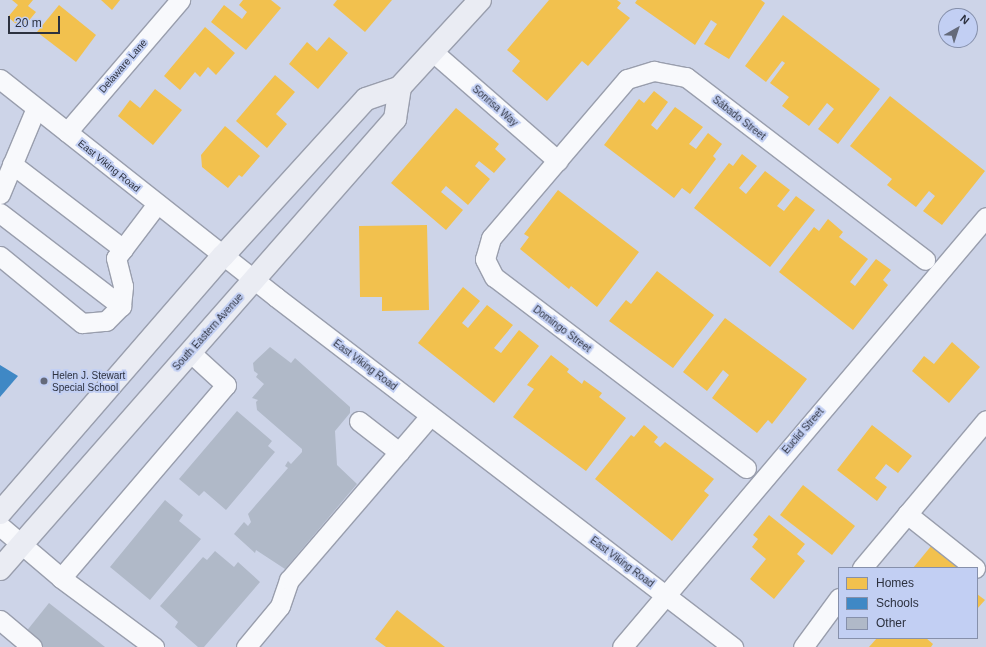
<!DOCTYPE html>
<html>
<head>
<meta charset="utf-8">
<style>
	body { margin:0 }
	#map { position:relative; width:986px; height:647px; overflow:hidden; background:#cdd4e8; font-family:Helvetica,sans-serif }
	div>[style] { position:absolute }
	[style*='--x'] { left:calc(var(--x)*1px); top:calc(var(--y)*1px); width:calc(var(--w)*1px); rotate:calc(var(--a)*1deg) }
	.homes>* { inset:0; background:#f2c14e }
	.schools>* { inset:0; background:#3f88c5 }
	.building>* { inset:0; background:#b0b9c8 }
	.roads { filter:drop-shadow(1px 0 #999ead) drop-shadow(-1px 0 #999ead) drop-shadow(0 1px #999ead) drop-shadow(0 -1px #999ead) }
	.minor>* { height:19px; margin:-9.5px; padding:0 9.5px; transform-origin:9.5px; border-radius:9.5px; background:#f8f9fc }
	.major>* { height:22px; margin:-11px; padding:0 11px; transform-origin:11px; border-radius:11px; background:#eaecf3 }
	.dots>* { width:11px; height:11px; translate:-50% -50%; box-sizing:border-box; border:2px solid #c2cff3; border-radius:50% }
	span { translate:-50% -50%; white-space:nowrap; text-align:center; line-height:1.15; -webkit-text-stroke:4px #c2cff3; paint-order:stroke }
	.street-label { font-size:10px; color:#2c313f }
	.poi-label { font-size:10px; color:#2c313f }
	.left { translate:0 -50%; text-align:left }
	.legend { position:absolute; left:838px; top:567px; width:140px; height:72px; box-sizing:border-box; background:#c2cff3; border:1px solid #8690ab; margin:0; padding:5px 7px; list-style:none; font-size:12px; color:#2c313f }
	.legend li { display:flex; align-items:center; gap:8px; height:20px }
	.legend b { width:20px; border:1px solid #8690ab }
	.north { position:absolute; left:938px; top:8px; width:40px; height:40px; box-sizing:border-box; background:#c2cff3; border:1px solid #8690ab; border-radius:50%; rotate:39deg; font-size:11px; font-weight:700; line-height:16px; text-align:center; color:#2c313f }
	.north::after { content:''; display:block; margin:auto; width:14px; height:18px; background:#646a7a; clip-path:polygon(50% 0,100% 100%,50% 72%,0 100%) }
	.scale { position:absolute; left:8px; top:16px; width:52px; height:18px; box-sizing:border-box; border:2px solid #2c313f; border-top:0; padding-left:5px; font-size:12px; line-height:14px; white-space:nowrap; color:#2c313f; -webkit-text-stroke:3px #c2cff3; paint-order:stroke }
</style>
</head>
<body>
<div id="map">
	<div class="homes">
		<div style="clip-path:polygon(12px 0,33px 0,28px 6px,36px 12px,22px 29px,8px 17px,18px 5px)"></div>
		<div style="clip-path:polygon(101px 0,120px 0,112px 10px)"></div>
		<div style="clip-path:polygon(243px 0,271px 0,281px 8px,246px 50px,211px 22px,224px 5px,242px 19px,247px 12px,239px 5px)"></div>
		<div style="clip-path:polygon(337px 0,392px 0,365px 32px,333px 5px)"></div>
		<div style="clip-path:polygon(549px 0,617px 0,621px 3px,617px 8px,630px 18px,588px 66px,582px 61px,547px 101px,512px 71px,520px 61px,507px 50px)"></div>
		<div style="clip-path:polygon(637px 0,761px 0,765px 3px,729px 59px,704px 44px,717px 24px,711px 20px,695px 45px,635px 3px)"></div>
		<div style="clip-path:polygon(59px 5px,96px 35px,76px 62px,37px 32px)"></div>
		<div style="clip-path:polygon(783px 15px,880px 89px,838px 144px,818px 129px,834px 109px,827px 103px,809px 126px,782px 106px,789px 97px,770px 83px,785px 63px,782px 61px,766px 82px,745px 66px)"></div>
		<div style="clip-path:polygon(205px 27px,235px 53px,216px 75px,208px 67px,200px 77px,195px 72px,180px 90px,164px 76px)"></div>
		<div style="clip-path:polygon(329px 37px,348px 53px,318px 89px,289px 64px,307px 42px,317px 51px)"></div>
		<div style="clip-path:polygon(275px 75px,295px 92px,276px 114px,287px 124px,267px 148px,236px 121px)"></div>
		<div style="clip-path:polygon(155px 89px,182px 110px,153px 145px,118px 116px,130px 100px,140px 108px)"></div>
		<div style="clip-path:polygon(654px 91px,668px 102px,651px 125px,657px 130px,675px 107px,703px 127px,689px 144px,696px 149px,708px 133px,722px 144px,713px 156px,716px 159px,690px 194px,682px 188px,674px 198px,604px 145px,639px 99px,644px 103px)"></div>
		<div style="clip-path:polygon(890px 96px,985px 171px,942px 225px,923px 211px,935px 196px,929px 191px,916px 207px,887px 185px,892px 179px,850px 146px)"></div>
		<div style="clip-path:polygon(456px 108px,499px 144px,495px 149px,506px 159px,494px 173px,479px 161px,475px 166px,490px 179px,468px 205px,446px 186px,441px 192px,463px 210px,446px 230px,391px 183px)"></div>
		<div style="clip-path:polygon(225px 126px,260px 156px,242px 177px,239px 175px,228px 188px,202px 167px,201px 155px)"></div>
		<div style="clip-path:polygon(742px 154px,757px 166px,739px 188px,746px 194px,765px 171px,790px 190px,777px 206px,784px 211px,796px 196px,815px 210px,770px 267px,694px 208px,729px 163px,733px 166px)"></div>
		<div style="clip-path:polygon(558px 190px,639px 252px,597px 307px,571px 286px,569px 289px,520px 249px,529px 237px,524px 234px)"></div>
		<div style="clip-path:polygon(828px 219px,843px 232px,839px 237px,868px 259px,850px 282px,855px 286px,876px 259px,891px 270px,883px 280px,888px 285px,853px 330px,779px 272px,814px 227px,819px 231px)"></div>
		<div style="clip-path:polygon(427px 225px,429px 310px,382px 311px,382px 297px,360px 297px,359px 226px)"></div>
		<div style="clip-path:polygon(657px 271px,714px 315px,673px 368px,609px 321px,626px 300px,631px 304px)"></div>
		<div style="clip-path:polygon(463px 287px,480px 301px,462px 323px,468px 328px,487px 305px,513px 325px,494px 348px,501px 353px,519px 330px,539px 346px,494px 403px,418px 343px)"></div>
		<div style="clip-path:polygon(725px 318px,807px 379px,772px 424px,768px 420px,757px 433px,712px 398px,729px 375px,723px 370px,707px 391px,683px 372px)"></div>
		<div style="clip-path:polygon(952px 342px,980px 367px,949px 403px,912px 371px,924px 356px,934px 364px)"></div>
		<div style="clip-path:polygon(551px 355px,569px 369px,567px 372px,582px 384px,584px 380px,602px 393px,599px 397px,626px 418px,586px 471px,513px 417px,534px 389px,527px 385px)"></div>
		<div style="clip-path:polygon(644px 425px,658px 437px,654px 442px,660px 447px,665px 442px,714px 479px,704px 491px,709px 495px,672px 541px,595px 479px,631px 435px,634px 437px)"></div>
		<div style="clip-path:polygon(872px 425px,912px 456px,898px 473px,886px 464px,875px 478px,887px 487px,877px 501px,837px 470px)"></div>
		<div style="clip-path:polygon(803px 485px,855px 526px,832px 555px,780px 515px)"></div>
		<div style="clip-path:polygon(769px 515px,805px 544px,797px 554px,805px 561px,774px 599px,750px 579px,766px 559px,752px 547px,758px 539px,753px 535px)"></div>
		<div style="clip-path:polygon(932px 545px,958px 568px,913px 568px)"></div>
		<div style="clip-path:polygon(977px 594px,985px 600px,977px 609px)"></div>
		<div style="clip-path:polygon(397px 610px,445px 647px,386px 647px,375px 639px)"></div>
		<div style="clip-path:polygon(877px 638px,926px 638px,933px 644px,931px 647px,869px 647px)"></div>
	</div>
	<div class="schools">
		<div style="clip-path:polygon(0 365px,18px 376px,0 397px)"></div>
	</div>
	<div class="building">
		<div style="clip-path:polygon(270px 347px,291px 363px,295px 358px,350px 407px,350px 413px,335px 431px,337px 465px,357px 484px,285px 569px,256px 550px,255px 553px,234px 534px,244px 522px,248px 526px,251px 522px,248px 514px,288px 468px,285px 466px,288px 461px,291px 464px,302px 452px,302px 449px,257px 410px,256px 402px,258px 400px,252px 398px,264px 384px,256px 377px,258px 374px,254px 371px,253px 363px)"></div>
		<div style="clip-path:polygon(237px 411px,272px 441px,268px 446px,275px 452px,226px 510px,204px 491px,199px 496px,179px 479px)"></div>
		<div style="clip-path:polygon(165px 500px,183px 515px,179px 521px,201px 539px,150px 600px,110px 567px)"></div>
		<div style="clip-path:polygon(215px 551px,234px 567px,238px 562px,260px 582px,204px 647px,198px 647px,175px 627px,178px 622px,160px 606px,203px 557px,207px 560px)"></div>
		<div style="clip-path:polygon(49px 603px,105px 647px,43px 647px,25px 633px)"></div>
	</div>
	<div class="roads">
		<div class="minor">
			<div style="--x:432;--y:51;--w:167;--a:41.1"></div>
			<div style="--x:0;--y:79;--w:352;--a:38.3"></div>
			<div style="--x:276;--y:297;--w:576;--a:37.45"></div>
			<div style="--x:67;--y:132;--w:174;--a:-49.4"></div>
			<div style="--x:12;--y:164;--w:140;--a:37.4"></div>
			<div style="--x:0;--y:194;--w:93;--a:-67.3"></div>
			<div style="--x:0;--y:213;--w:153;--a:37.5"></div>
			<div style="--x:0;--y:256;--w:106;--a:39.3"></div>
			<div style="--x:82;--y:323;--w:24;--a:-5"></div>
			<div style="--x:106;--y:321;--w:21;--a:-45"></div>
			<div style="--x:121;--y:306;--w:20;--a:-84"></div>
			<div style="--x:123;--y:286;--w:29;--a:-104"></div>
			<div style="--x:116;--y:258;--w:68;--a:-52.8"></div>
			<div style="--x:359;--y:421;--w:51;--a:37.8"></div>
			<div style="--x:746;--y:468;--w:316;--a:-142.8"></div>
			<div style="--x:494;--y:277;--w:20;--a:-117"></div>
			<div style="--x:485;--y:259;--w:22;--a:-74"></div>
			<div style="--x:491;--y:238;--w:209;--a:-49.5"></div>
			<div style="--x:627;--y:79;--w:28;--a:-17"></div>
			<div style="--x:654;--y:71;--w:33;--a:11"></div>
			<div style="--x:686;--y:77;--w:301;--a:37.4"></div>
			<div style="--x:907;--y:514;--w:87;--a:38.5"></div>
			<div style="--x:0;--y:526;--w:80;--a:40.4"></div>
			<div style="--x:61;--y:578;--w:254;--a:-49.5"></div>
			<div style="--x:226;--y:385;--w:49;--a:-137.5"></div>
			<div style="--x:862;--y:568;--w:193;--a:-50"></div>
			<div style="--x:61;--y:578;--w:116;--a:36.6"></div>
			<div style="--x:0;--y:620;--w:42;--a:40.2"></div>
			<div style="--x:246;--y:647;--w:53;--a:-50.3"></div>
			<div style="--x:280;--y:606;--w:28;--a:-71"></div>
			<div style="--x:289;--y:580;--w:216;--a:-49.3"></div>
			<div style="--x:622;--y:647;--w:563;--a:-49.75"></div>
			<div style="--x:803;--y:647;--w:61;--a:-53.7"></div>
		</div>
		<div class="major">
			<div style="--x:0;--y:513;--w:340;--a:-49.1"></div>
			<div style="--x:223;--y:256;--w:212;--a:-47.7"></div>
			<div style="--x:366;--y:99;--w:36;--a:-19"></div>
			<div style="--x:400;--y:87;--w:118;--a:-47.4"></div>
			<div style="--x:0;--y:569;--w:599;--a:-48.72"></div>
			<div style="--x:395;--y:119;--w:32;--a:-81"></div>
		</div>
	</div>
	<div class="dots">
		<div style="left:44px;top:381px;background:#646a7a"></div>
	</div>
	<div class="street-label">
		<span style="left:123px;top:66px;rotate:-49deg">Delaware Lane</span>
		<span style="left:495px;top:106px;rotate:41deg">Sonrisa Way</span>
		<span style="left:739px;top:118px;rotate:38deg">Sábado Street</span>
		<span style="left:109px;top:166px;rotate:39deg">East Viking Road</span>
		<span style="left:562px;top:329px;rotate:37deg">Domingo Street</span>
		<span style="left:208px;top:332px;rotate:-48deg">South Eastern Avenue</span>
		<span style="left:365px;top:365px;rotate:37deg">East Viking Road</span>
		<span style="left:803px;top:431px;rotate:-49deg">Euclid Street</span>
		<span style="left:622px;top:562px;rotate:37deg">East Viking Road</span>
	</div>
	<div class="poi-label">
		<span class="left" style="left:52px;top:381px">Helen J. Stewart<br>Special School</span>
	</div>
	<ul class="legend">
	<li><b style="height:11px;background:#f2c14e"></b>Homes</li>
	<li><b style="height:11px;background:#3f88c5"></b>Schools</li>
	<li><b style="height:11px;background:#b0b9c8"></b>Other</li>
	</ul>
	<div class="north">N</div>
	<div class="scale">20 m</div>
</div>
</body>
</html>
